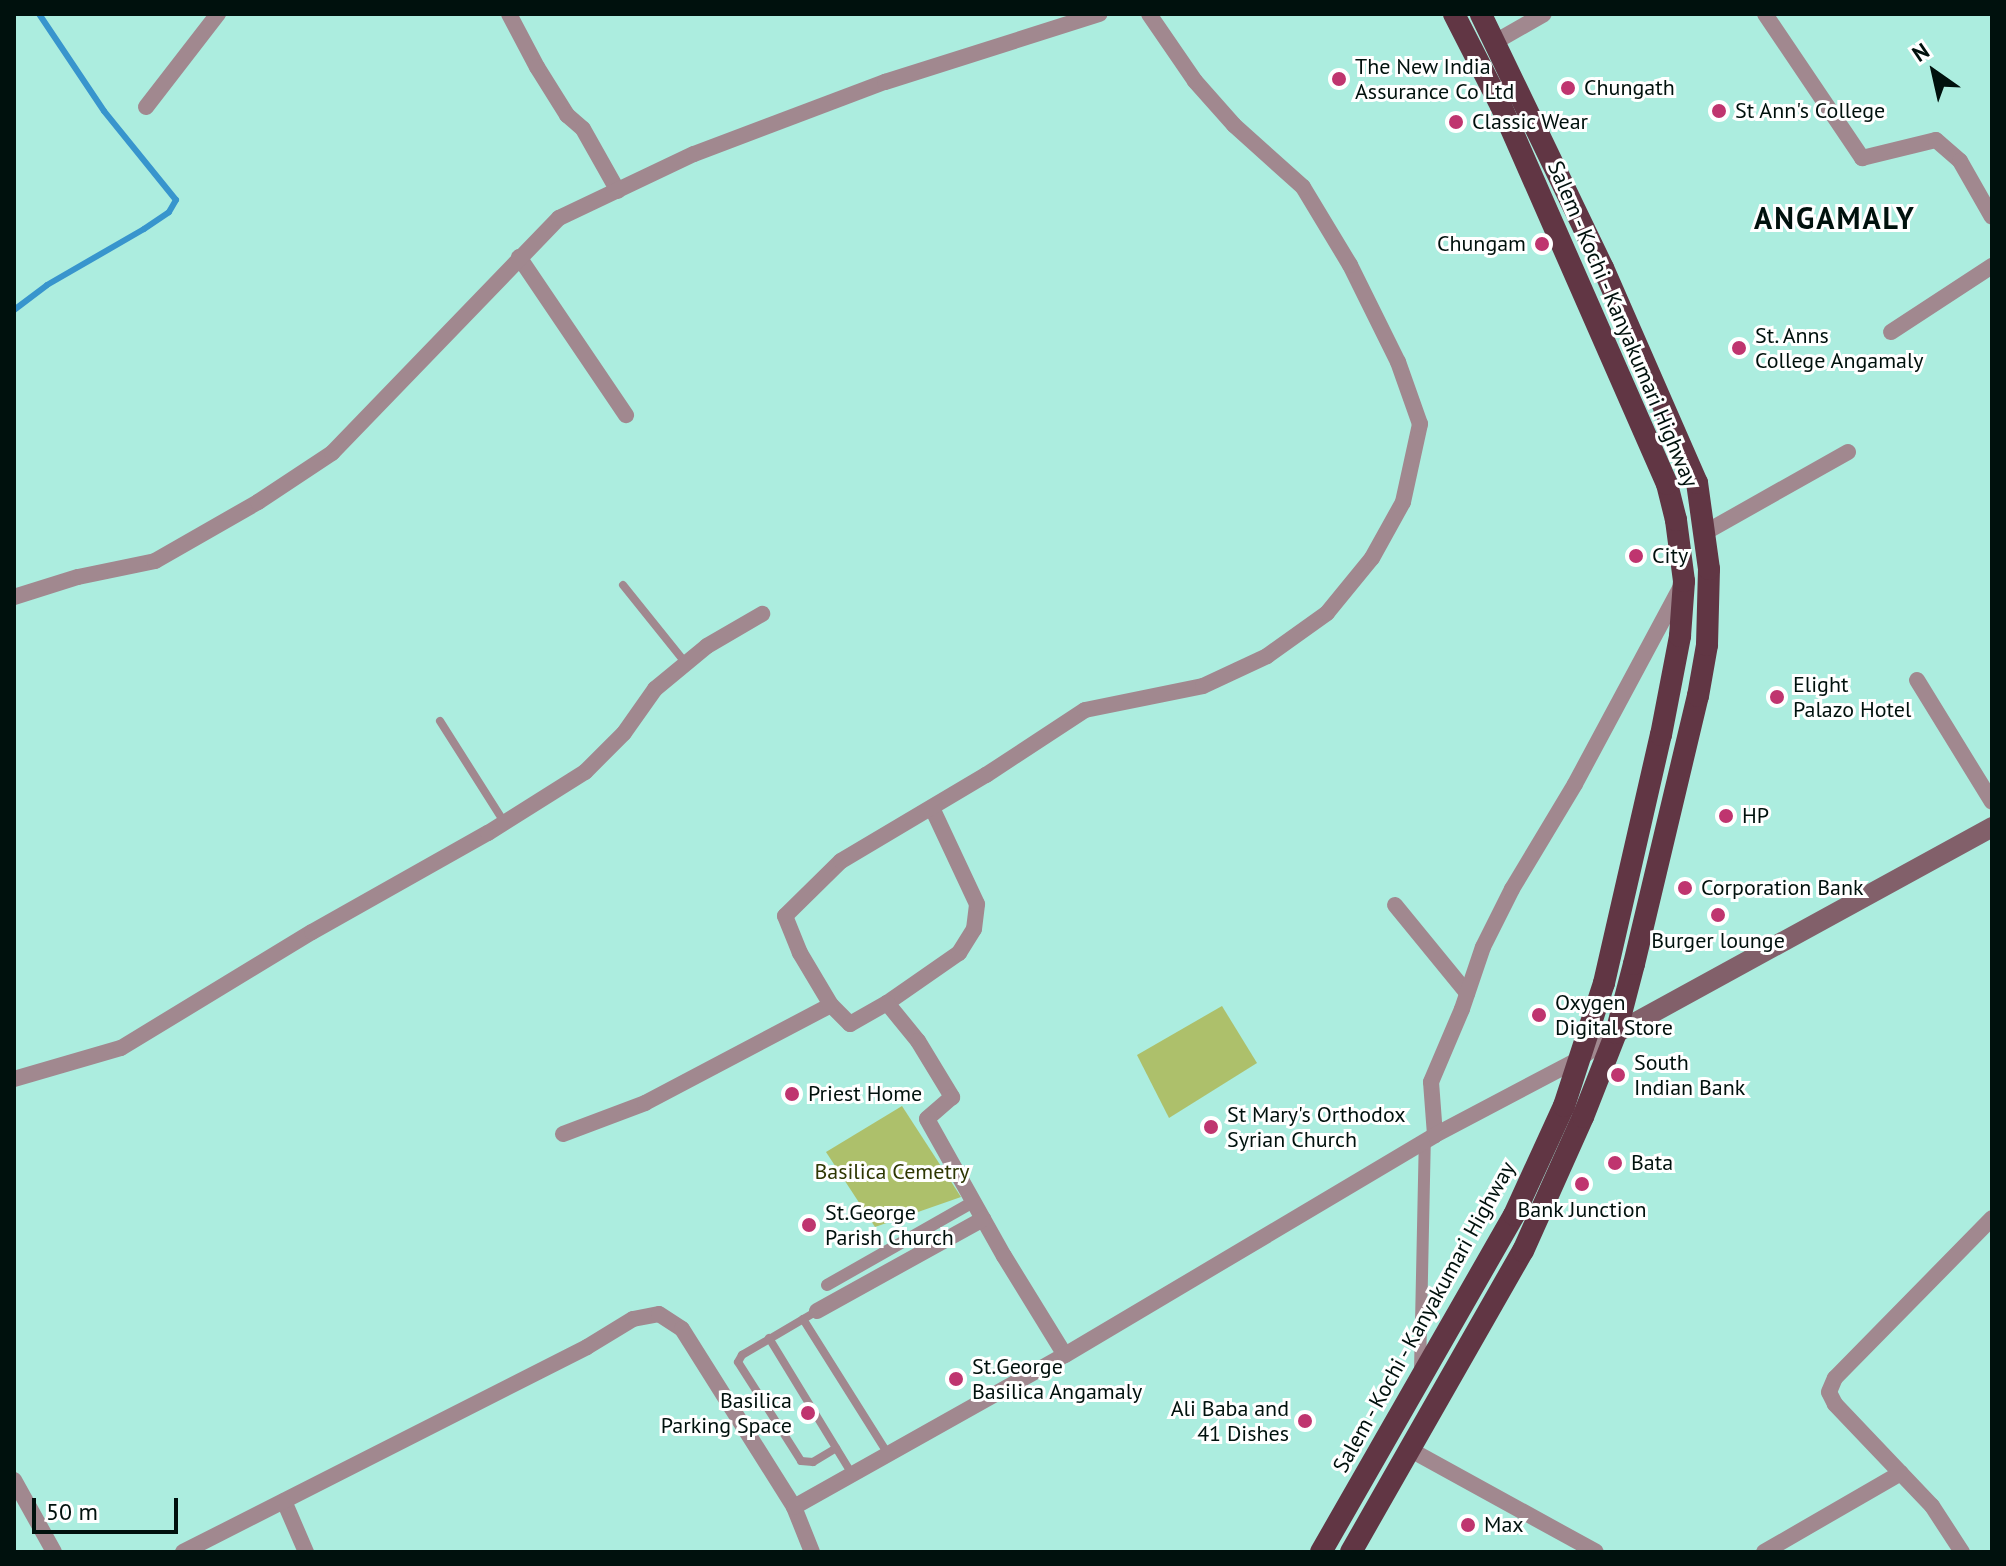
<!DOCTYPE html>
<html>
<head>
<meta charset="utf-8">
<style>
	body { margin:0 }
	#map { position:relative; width:2006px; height:1566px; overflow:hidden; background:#aceddf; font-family:"PT Sans",sans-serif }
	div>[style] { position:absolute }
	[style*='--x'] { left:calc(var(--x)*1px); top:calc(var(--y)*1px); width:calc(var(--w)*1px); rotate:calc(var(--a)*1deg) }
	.green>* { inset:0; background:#adc06b }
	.stream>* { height:6px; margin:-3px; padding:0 3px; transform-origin:3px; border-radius:3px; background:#3895cd }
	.service>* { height:8px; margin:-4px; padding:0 4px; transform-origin:4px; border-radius:4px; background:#a1888f }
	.pedestrian>* { height:12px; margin:-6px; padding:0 6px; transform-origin:6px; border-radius:6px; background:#a1888f }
	.minor>* { height:16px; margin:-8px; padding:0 8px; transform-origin:8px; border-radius:8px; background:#a1888f }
	.secondary>* { height:20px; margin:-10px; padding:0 10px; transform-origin:10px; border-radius:10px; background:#82606a }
	.trunk>* { height:22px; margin:-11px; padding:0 11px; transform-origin:11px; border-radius:11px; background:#613644 }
	.dots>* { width:22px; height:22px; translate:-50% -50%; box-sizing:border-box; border:4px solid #fff; border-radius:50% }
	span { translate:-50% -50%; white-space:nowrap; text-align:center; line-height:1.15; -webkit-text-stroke:6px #fff; paint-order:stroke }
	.poi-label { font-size:22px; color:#00110d }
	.left { translate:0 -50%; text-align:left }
	.right { translate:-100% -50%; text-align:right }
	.street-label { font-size:22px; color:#00110d }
	.park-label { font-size:22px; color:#2e3703 }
	.district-label { font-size:30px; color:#00110d; font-weight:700; letter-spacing:2px }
	.frame { position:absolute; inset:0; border:16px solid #00110d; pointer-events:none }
	.north { position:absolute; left:1894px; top:32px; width:80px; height:80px; -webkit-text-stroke:6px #fff; paint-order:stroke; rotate:326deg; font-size:22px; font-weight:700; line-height:32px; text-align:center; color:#00110d }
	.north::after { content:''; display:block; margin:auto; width:28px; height:36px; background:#00110d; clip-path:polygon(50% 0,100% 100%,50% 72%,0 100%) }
	.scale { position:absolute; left:32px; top:1498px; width:146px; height:36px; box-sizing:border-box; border:4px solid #00110d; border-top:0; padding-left:10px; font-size:24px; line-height:28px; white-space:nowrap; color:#00110d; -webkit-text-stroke:6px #fff; paint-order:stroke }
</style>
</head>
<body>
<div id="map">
	<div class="green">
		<div style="clip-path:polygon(1222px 1006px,1257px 1063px,1169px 1118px,1137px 1055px)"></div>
		<div style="clip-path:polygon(902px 1106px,961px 1197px,875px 1227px,826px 1152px)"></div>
	</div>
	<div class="stream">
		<div style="--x:14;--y:310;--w:41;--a:-37.1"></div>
		<div style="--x:47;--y:285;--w:112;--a:-30"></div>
		<div style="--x:144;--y:229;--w:30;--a:-34"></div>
		<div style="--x:169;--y:212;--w:14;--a:-60"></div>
		<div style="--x:176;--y:200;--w:114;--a:-129"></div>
		<div style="--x:104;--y:111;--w:117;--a:-123.8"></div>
	</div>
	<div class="service">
		<div style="--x:623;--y:585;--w:99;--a:51.2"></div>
		<div style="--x:440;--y:721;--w:120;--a:57.6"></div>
		<div style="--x:817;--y:1311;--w:87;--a:149.6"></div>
		<div style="--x:742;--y:1355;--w:8;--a:120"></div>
		<div style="--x:738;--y:1362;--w:117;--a:57.5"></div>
		<div style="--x:801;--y:1461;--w:12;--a:5"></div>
		<div style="--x:813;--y:1462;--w:27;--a:-31"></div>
		<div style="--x:803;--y:1319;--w:160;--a:57.8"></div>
		<div style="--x:769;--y:1338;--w:159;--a:58.6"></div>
	</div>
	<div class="pedestrian">
		<div style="--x:827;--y:1285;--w:168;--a:-29.6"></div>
		<div style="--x:1420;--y:1371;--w:230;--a:-88.8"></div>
	</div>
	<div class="minor">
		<div style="--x:509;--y:14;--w:60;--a:62.2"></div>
		<div style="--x:537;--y:67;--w:57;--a:58"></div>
		<div style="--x:567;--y:115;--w:21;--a:41"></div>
		<div style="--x:583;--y:129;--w:71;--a:60.6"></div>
		<div style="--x:1765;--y:14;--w:174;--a:56"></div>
		<div style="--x:1862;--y:158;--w:76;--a:-13.7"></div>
		<div style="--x:1936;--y:140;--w:32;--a:41"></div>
		<div style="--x:1960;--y:161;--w:64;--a:60.3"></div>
		<div style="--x:1495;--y:42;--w:56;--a:-29.7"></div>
		<div style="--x:146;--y:107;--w:118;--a:-52.3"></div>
		<div style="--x:519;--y:257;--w:191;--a:55.9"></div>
		<div style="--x:1891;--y:332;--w:121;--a:-33.2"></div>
		<div style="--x:1706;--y:532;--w:163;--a:-29.4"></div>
		<div style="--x:14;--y:597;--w:67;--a:-17.4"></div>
		<div style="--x:78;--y:577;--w:79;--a:-11.7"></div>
		<div style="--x:155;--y:561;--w:119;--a:-29.8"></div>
		<div style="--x:258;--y:502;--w:89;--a:-33.5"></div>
		<div style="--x:332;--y:453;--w:327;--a:-46"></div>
		<div style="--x:559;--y:218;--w:149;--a:-25.4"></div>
		<div style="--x:694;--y:154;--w:204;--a:-20.7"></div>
		<div style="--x:885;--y:82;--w:225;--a:-17.6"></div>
		<div style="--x:1917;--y:680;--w:143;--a:58.4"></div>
		<div style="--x:1395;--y:905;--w:114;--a:50.7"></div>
		<div style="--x:887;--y:1003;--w:88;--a:-34.8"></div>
		<div style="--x:959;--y:953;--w:28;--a:-58"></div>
		<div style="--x:974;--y:929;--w:25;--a:-83"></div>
		<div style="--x:977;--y:904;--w:106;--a:-115.1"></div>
		<div style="--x:831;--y:1005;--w:27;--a:45"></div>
		<div style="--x:850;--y:1024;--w:43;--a:-29.6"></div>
		<div style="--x:887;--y:1003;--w:49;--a:50.8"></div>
		<div style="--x:918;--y:1041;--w:66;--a:58.7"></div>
		<div style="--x:952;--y:1097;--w:33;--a:139"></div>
		<div style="--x:927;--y:1119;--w:157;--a:60.7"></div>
		<div style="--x:1004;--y:1256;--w:116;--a:58.4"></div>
		<div style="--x:14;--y:1079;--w:111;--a:-16.2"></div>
		<div style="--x:121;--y:1048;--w:223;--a:-31.3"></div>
		<div style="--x:312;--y:932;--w:202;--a:-29.4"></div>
		<div style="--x:488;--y:833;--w:115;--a:-32.2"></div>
		<div style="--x:585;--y:772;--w:55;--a:-45"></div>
		<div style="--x:624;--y:733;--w:54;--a:-54.8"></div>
		<div style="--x:655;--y:689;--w:67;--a:-39.6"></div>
		<div style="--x:707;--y:646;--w:64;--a:-30.2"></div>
		<div style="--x:563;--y:1134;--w:88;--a:-20.7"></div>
		<div style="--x:645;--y:1103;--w:210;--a:-27.8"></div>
		<div style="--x:831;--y:1005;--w:61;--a:-120.8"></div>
		<div style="--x:800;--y:953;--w:40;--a:-112"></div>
		<div style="--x:785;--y:916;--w:78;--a:-44.5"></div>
		<div style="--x:841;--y:861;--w:169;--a:-30.7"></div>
		<div style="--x:986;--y:775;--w:118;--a:-33.3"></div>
		<div style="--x:1085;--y:710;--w:120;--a:-11.5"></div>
		<div style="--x:1203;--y:686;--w:71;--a:-25.1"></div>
		<div style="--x:1267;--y:656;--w:74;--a:-35.6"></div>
		<div style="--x:1327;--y:613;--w:71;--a:-50.7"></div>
		<div style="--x:1372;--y:558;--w:64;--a:-61"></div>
		<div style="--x:1403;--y:502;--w:80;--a:-77.7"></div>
		<div style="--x:1420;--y:424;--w:66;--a:-109.5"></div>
		<div style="--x:1398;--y:362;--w:108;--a:-116.3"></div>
		<div style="--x:1350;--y:265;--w:91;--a:-121.1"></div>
		<div style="--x:1303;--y:187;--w:93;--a:-138.1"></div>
		<div style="--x:1234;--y:125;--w:59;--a:-131.6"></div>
		<div style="--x:1195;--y:81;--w:81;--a:-124.5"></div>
		<div style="--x:1435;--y:1135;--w:53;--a:-94.3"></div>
		<div style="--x:1431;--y:1082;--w:79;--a:-67"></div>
		<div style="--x:1462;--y:1009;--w:65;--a:-71.3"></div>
		<div style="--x:1483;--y:947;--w:65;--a:-63.4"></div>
		<div style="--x:1512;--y:889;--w:122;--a:-59"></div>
		<div style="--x:1575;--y:784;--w:225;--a:-61.8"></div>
		<div style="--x:817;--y:1311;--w:190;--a:-29"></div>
		<div style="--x:1409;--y:1449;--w:213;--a:28.8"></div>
		<div style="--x:14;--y:1480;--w:82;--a:60.9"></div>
		<div style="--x:284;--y:1501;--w:56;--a:66.7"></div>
		<div style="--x:183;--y:1552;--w:453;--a:-26.9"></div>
		<div style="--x:587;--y:1347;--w:54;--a:-31.3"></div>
		<div style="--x:633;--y:1319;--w:26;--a:-11"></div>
		<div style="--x:659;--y:1314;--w:27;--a:33"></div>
		<div style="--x:682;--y:1329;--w:210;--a:57.8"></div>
		<div style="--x:812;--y:1552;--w:48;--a:-111.8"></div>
		<div style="--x:794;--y:1507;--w:311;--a:-29.3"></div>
		<div style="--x:1065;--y:1355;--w:430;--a:-30.7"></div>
		<div style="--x:1435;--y:1135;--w:163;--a:-27.8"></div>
		<div style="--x:1579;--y:1059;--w:45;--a:-35.1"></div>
		<div style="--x:1764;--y:1552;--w:158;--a:-30"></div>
		<div style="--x:1962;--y:1552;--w:55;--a:-123.1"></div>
		<div style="--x:1932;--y:1506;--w:141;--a:-133.6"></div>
		<div style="--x:1835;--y:1404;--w:13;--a:-117"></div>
		<div style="--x:1829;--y:1392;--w:15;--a:-67"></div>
		<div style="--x:1835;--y:1378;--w:224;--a:-45.5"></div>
	</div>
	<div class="secondary">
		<div style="--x:1616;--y:1033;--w:429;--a:-28.7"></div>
	</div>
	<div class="trunk">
		<div style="--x:1321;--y:1552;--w:388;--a:-60.2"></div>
		<div style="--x:1514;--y:1215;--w:120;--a:-65.4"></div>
		<div style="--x:1564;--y:1106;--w:129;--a:-72"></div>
		<div style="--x:1604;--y:983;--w:254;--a:-77.1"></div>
		<div style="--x:1661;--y:735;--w:101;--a:-79.1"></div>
		<div style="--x:1680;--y:636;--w:55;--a:-85.8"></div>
		<div style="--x:1684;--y:581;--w:62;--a:-97.5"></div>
		<div style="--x:1676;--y:520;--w:37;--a:-104"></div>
		<div style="--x:1667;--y:484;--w:413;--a:-113.7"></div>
		<div style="--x:1501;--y:106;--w:103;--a:-117.1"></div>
		<div style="--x:1351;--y:1552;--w:347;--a:-60.3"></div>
		<div style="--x:1523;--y:1251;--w:147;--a:-65.9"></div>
		<div style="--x:1583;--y:1117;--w:90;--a:-68.6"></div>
		<div style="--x:1616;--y:1033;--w:71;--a:-75.4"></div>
		<div style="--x:1634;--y:964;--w:276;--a:-76.6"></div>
		<div style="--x:1698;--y:696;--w:52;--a:-80"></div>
		<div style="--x:1707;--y:645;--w:76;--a:-88.5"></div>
		<div style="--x:1709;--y:569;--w:87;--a:-97.9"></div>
		<div style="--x:1697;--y:483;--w:235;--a:-113.6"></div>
		<div style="--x:1603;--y:268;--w:282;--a:-115.7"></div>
	</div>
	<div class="dots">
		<div style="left:1339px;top:79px;background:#bf356f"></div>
		<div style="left:1568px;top:88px;background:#bf356f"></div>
		<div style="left:1719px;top:111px;background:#bf356f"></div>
		<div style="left:1456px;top:122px;background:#bf356f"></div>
		<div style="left:1542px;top:244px;background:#bf356f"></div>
		<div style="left:1739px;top:348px;background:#bf356f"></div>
		<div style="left:1636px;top:556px;background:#bf356f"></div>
		<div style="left:1777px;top:697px;background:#bf356f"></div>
		<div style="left:1726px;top:816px;background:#bf356f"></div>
		<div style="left:1685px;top:888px;background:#bf356f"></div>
		<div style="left:1718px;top:915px;background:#bf356f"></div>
		<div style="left:1539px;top:1015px;background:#bf356f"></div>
		<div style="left:1618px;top:1075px;background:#bf356f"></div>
		<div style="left:792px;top:1094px;background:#bf356f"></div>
		<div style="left:1211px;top:1127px;background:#bf356f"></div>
		<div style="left:1615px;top:1163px;background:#bf356f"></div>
		<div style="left:1582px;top:1184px;background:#bf356f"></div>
		<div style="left:809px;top:1225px;background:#bf356f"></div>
		<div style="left:956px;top:1379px;background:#bf356f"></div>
		<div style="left:808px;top:1413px;background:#bf356f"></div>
		<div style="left:1305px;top:1421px;background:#bf356f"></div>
		<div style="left:1468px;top:1525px;background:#bf356f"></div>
	</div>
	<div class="poi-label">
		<span class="left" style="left:1355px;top:79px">The New India<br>Assurance Co Ltd</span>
		<span class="left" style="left:1584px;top:88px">Chungath</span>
		<span class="left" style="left:1735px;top:111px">St Ann's College</span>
		<span class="left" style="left:1472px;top:122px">Classic Wear</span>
		<span class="right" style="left:1526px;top:244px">Chungam</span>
		<span class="left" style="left:1755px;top:348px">St. Anns<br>College Angamaly</span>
		<span class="left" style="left:1652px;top:556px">City</span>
		<span class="left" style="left:1793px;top:697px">Elight<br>Palazo Hotel</span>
		<span class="left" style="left:1742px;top:816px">HP</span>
		<span class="left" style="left:1701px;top:888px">Corporation Bank</span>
		<span style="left:1718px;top:941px">Burger lounge</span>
		<span class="left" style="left:1555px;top:1015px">Oxygen<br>Digital Store</span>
		<span class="left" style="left:1634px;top:1075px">South<br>Indian Bank</span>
		<span class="left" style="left:808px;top:1094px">Priest Home</span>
		<span class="left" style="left:1227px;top:1127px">St Mary's Orthodox<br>Syrian Church</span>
		<span class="left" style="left:1631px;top:1163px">Bata</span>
		<span style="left:1582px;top:1210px">Bank Junction</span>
		<span class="left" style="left:825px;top:1225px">St.George<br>Parish Church</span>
		<span class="left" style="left:972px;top:1379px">St.George<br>Basilica Angamaly</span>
		<span class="right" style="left:792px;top:1413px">Basilica<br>Parking Space</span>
		<span class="right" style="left:1289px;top:1421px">Ali Baba and<br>41 Dishes</span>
		<span class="left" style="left:1484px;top:1525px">Max</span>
	</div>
	<div class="street-label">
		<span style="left:1623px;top:324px;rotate:67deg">Salem - Kochi - Kanyakumari Highway</span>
		<span style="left:1424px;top:1317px;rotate:-61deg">Salem - Kochi - Kanyakumari Highway</span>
	</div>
	<div class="park-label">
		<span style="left:892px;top:1172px">Basilica Cemetry</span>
	</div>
	<div class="district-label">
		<span style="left:1835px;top:218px">ANGAMALY</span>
	</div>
	<div class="frame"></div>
	<div class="north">N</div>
	<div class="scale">50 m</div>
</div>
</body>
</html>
